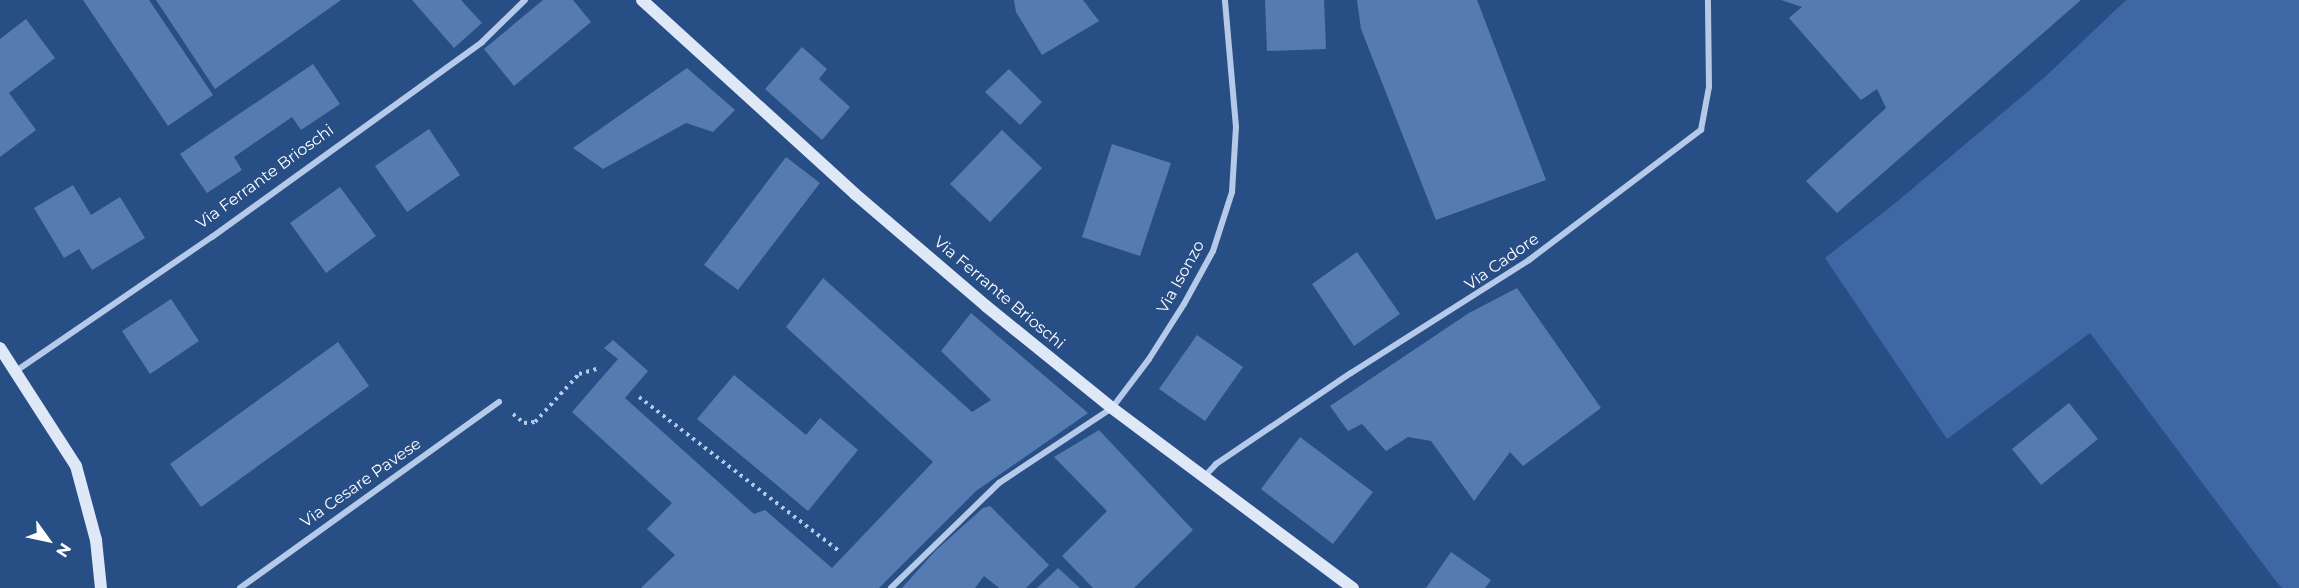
<!DOCTYPE html>
<html>
<head>
<meta charset="utf-8">
<style>
	body { margin:0 }
	#map { position:relative; width:2299px; height:588px; overflow:hidden; background:#284e86; font-family:Montserrat,sans-serif }
	div>[style] { position:absolute }
	[style*='--x'] { left:calc(var(--x)*1px); top:calc(var(--y)*1px); width:calc(var(--w)*1px); rotate:calc(var(--a)*1deg) }
	.green>* { inset:0; background:#3d68a3 }
	.building>* { inset:0; background:#557bb0 }
	.path>* { height:4px; margin-top:-2px; transform-origin:0; background:repeating-linear-gradient(90deg,#b4cae8 0 3px,transparent 0 7.5px) }
	.street>* { height:6px; margin:-3px; padding:0 3px; transform-origin:3px; border-radius:3px; background:#b4cae8 }
	.secondary>* { height:12px; margin:-6px; padding:0 6px; transform-origin:6px; border-radius:6px; background:#dee8f7 }
	span { translate:-50% -50%; white-space:nowrap; text-align:center; line-height:1.15; -webkit-text-stroke:4.5px #284e86; paint-order:stroke }
	.street-label { font-size:16px; color:#fff }
	.north { position:absolute; left:18px; top:510px; width:60px; height:60px; -webkit-text-stroke:4px #284e86; paint-order:stroke; rotate:123deg; font-size:16px; font-weight:700; line-height:24px; text-align:center; color:#fff }
	.north::after { content:''; display:block; margin:auto; width:21px; height:27px; background:#fff; clip-path:polygon(50% 0,100% 100%,50% 72%,0 100%) }
</style>
</head>
<body>
<div id="map">
	<div class="green">
		<div style="clip-path:polygon(2126px 0,2299px 0,2299px 588px,2282px 588px,2275px 580px,2090px 333px,1947px 439px,1825px 258px,1899px 200px,2045px 77px)"></div>
	</div>
	<div class="building">
		<div style="clip-path:polygon(83px 0,149px 0,213px 95px,168px 126px)"></div>
		<div style="clip-path:polygon(156px 0,341px 0,215px 89px)"></div>
		<div style="clip-path:polygon(412px 0,461px 0,482px 23px,454px 48px)"></div>
		<div style="clip-path:polygon(543px 0,573px 0,591px 22px,514px 86px,484px 49px)"></div>
		<div style="clip-path:polygon(1014px 0,1083px 0,1099px 21px,1042px 55px,1016px 12px)"></div>
		<div style="clip-path:polygon(1265px 0,1324px 0,1326px 49px,1267px 51px)"></div>
		<div style="clip-path:polygon(1357px 0,1477px 0,1546px 180px,1436px 220px,1361px 29px)"></div>
		<div style="clip-path:polygon(1781px 0,2081px 0,1837px 213px,1806px 181px,1886px 108px,1877px 89px,1861px 100px,1789px 18px,1802px 7px)"></div>
		<div style="clip-path:polygon(26px 19px,55px 58px,9px 93px,36px 130px,0 157px,0 39px)"></div>
		<div style="clip-path:polygon(802px 47px,827px 69px,819px 79px,850px 107px,822px 140px,765px 89px)"></div>
		<div style="clip-path:polygon(313px 64px,340px 104px,301px 130px,292px 117px,234px 157px,242px 170px,207px 193px,180px 154px)"></div>
		<div style="clip-path:polygon(687px 68px,735px 110px,713px 132px,686px 123px,603px 169px,573px 148px)"></div>
		<div style="clip-path:polygon(1009px 69px,1042px 102px,1020px 125px,985px 92px)"></div>
		<div style="clip-path:polygon(429px 129px,460px 175px,407px 212px,375px 166px)"></div>
		<div style="clip-path:polygon(1002px 130px,1042px 168px,990px 222px,950px 184px)"></div>
		<div style="clip-path:polygon(1112px 144px,1171px 163px,1140px 256px,1082px 237px)"></div>
		<div style="clip-path:polygon(786px 157px,820px 183px,738px 290px,704px 265px)"></div>
		<div style="clip-path:polygon(73px 185px,91px 215px,120px 197px,145px 238px,92px 270px,79px 249px,64px 258px,34px 208px)"></div>
		<div style="clip-path:polygon(340px 187px,376px 236px,326px 273px,290px 223px)"></div>
		<div style="clip-path:polygon(1357px 252px,1400px 314px,1354px 346px,1312px 284px)"></div>
		<div style="clip-path:polygon(823px 278px,972px 412px,991px 400px,941px 351px,971px 313px,1088px 413px,976px 491px,879px 588px,641px 588px,675px 555px,647px 529px,672px 503px,572px 412px,618px 359px,604px 348px,613px 340px,648px 371px,625px 398px,754px 514px,765px 510px,832px 568px,933px 462px,786px 327px)"></div>
		<div style="clip-path:polygon(1517px 288px,1601px 408px,1523px 466px,1510px 452px,1474px 501px,1431px 441px,1408px 437px,1386px 451px,1362px 424px,1348px 431px,1330px 406px,1469px 313px)"></div>
		<div style="clip-path:polygon(171px 299px,199px 341px,150px 374px,122px 331px)"></div>
		<div style="clip-path:polygon(1197px 335px,1243px 367px,1205px 421px,1159px 389px)"></div>
		<div style="clip-path:polygon(338px 342px,369px 386px,201px 507px,170px 464px)"></div>
		<div style="clip-path:polygon(734px 375px,806px 435px,820px 418px,858px 450px,808px 511px,697px 419px)"></div>
		<div style="clip-path:polygon(2069px 403px,2098px 439px,2041px 485px,2012px 449px)"></div>
		<div style="clip-path:polygon(1099px 430px,1193px 530px,1134px 588px,1093px 588px,1062px 556px,1107px 511px,1054px 457px)"></div>
		<div style="clip-path:polygon(1300px 437px,1373px 492px,1333px 544px,1261px 489px)"></div>
		<div style="clip-path:polygon(990px 506px,1049px 565px,1026px 588px,999px 588px,984px 576px,975px 588px,902px 588px,935px 551px,983px 508px)"></div>
		<div style="clip-path:polygon(1451px 552px,1491px 580px,1485px 588px,1426px 588px)"></div>
		<div style="clip-path:polygon(1058px 568px,1080px 588px,1037px 588px)"></div>
	</div>
	<div class="path">
		<div style="--x:639;--y:397;--w:251;--a:37.6"></div>
		<div style="--x:513;--y:414;--w:14;--a:39"></div>
		<div style="--x:524;--y:423;--w:11;--a:-5"></div>
		<div style="--x:535;--y:422;--w:65;--a:-47.5"></div>
		<div style="--x:579;--y:374;--w:19;--a:-16"></div>
	</div>
	<div class="street">
		<div style="--x:16;--y:371;--w:237;--a:-34.4"></div>
		<div style="--x:212;--y:237;--w:333;--a:-35.8"></div>
		<div style="--x:482;--y:42;--w:60;--a:-44.3"></div>
		<div style="--x:1204;--y:477;--w:18;--a:-47"></div>
		<div style="--x:1216;--y:464;--w:163;--a:-34"></div>
		<div style="--x:1351;--y:373;--w:211;--a:-32.4"></div>
		<div style="--x:1529;--y:260;--w:216;--a:-37.1"></div>
		<div style="--x:1701;--y:130;--w:44;--a:-79.5"></div>
		<div style="--x:1709;--y:87;--w:87;--a:-90.7"></div>
		<div style="--x:240;--y:588;--w:319;--a:-35.7"></div>
		<div style="--x:891;--y:588;--w:151;--a:-44.2"></div>
		<div style="--x:999;--y:483;--w:136;--a:-33.6"></div>
		<div style="--x:1112;--y:408;--w:61;--a:-52.9"></div>
		<div style="--x:1149;--y:359;--w:65;--a:-57.5"></div>
		<div style="--x:1184;--y:304;--w:60;--a:-61.3"></div>
		<div style="--x:1213;--y:251;--w:62;--a:-72.1"></div>
		<div style="--x:1232;--y:192;--w:65;--a:-86.5"></div>
		<div style="--x:1236;--y:127;--w:127;--a:-95"></div>
	</div>
	<div class="secondary">
		<div style="--x:642;--y:0;--w:288;--a:42.3"></div>
		<div style="--x:855;--y:194;--w:172;--a:40.5"></div>
		<div style="--x:986;--y:306;--w:162;--a:39"></div>
		<div style="--x:1112;--y:408;--w:301;--a:36.8"></div>
		<div style="--x:0;--y:348;--w:140;--a:57.2"></div>
		<div style="--x:76;--y:466;--w:77;--a:74.9"></div>
		<div style="--x:96;--y:540;--w:48;--a:84.1"></div>
	</div>
	<div class="street-label">
		<span style="left:265px;top:177px;rotate:-36deg">Via Ferrante Brioschi</span>
		<span style="left:1502px;top:262px;rotate:-35deg">Via Cadore</span>
		<span style="left:1181px;top:277px;rotate:-61deg">Via Isonzo</span>
		<span style="left:999px;top:293px;rotate:40deg">Via Ferrante Brioschi</span>
		<span style="left:361px;top:483px;rotate:-35deg">Via Cesare Pavese</span>
	</div>
	<div class="north">N</div>
</div>
</body>
</html>
